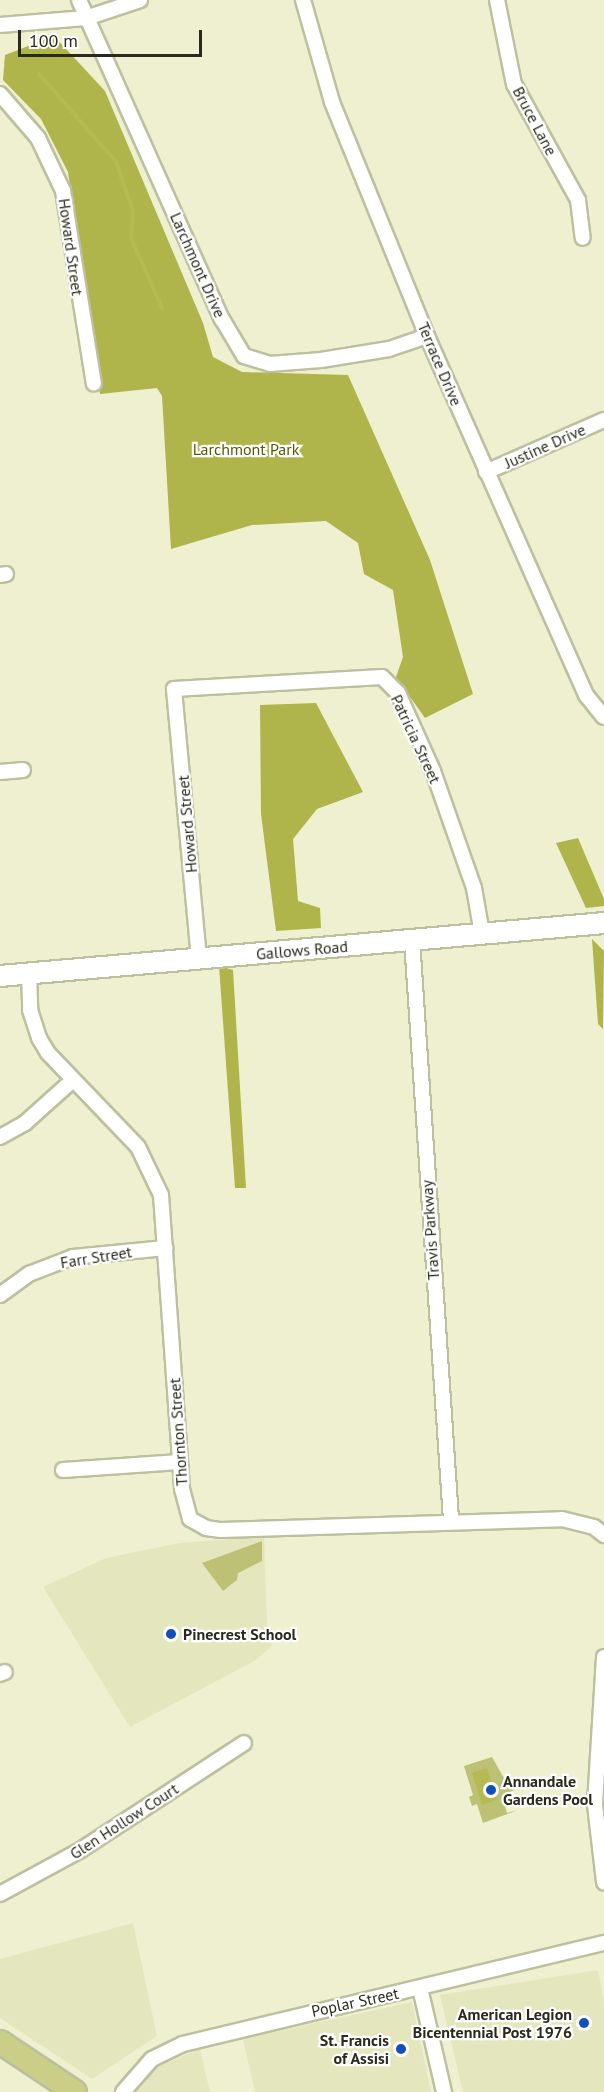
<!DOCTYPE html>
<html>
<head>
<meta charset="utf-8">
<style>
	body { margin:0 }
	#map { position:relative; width:604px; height:2092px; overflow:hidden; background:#eef0cf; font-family:"PT Sans",sans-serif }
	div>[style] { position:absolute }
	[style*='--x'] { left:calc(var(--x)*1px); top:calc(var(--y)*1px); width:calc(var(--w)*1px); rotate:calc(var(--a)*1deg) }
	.built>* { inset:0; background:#e4e7be }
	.green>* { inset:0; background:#bdc176 }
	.forest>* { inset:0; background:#afb44b }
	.water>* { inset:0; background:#b6ba53 }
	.stream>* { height:4px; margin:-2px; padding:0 2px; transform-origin:2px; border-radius:2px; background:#b6ba53 }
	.roads { filter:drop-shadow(2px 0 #bdc09f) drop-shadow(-2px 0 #bdc09f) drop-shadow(0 2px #bdc09f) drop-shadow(0 -2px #bdc09f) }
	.street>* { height:14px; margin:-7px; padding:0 7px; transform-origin:7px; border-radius:7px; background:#fff }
	.secondary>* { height:20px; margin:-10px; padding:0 10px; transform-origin:10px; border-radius:10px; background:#fff }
	.primary>* { height:22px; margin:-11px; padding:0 11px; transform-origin:11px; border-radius:11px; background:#cbce86 }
	.dots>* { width:16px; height:16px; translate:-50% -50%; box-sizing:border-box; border:3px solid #fff; border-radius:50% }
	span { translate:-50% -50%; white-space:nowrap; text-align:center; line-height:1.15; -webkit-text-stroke:4.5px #fff; paint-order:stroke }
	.street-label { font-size:16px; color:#292a1d }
	.park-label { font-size:16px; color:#575909 }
	.poi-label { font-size:16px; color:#292a1d; font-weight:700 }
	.left { translate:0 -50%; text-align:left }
	.right { translate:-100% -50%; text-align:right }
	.scale { position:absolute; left:18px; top:30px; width:184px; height:27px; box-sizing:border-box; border:3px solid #292a1d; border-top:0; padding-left:8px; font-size:18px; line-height:21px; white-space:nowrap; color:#292a1d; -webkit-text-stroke:4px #fff; paint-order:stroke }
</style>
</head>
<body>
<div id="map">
	<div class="built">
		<div style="clip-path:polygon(264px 1536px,267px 1623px,272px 1646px,256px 1660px,130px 1727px,43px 1587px,106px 1558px,180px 1543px)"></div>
		<div style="clip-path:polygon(133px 1923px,157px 2036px,92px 2079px,0 2018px,0 1959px)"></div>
		<div style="clip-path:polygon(598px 1970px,604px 2001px,604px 2092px,463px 2092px,440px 1995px)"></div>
		<div style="clip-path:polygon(412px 2002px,431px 2092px,255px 2092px,243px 2039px)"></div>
		<div style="clip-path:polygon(200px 2049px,210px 2092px,127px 2092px,149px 2070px)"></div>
	</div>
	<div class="green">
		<div style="clip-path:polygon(262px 1541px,262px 1561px,238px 1573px,237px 1580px,223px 1591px,202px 1563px)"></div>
		<div style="clip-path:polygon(492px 1757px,509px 1787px,514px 1784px,516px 1789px,502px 1796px,507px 1813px,518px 1810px,483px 1823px,477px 1804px,472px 1806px,469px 1797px,473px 1795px,464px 1766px)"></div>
	</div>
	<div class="forest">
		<div style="clip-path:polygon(54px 36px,105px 91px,203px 323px,213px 357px,242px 372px,348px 375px,430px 560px,473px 694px,425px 718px,396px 677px,403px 657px,393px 590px,364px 574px,358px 543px,326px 521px,252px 525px,171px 549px,162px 396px,157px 388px,100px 394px,68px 172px,41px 119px,3px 80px,5px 55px)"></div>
		<div style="clip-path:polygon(316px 703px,363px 792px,317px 809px,293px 839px,298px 901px,320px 908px,321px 928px,276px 931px,261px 814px,260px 705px)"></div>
		<div style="clip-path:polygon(578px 838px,604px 899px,604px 906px,586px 908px,556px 843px)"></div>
		<div style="clip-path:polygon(592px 939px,604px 951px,603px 1029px,598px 1024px)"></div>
		<div style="clip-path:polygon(219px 966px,233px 970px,246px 1188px,235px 1188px)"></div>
	</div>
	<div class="water">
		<div style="clip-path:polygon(487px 1768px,497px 1800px,482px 1805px,472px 1773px)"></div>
	</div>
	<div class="stream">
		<div style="--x:39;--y:74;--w:117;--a:48.8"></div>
		<div style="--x:116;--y:162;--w:52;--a:70.9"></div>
		<div style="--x:133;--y:211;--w:27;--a:94"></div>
		<div style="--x:131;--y:238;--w:77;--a:66.1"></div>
	</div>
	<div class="roads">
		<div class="street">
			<div style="--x:79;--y:0;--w:350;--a:65.9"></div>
			<div style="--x:222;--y:319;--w:43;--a:59.3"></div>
			<div style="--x:244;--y:356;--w:27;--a:17"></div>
			<div style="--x:270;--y:364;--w:51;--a:-4.5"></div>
			<div style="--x:321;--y:360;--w:69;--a:-9.2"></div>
			<div style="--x:389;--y:349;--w:40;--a:-18.9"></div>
			<div style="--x:303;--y:0;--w:106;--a:74.1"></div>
			<div style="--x:332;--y:102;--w:253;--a:67.9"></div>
			<div style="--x:427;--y:336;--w:393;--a:66.1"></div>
			<div style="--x:586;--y:695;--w:28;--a:51"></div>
			<div style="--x:497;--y:0;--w:86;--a:78.6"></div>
			<div style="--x:514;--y:84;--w:132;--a:61.1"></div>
			<div style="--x:578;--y:200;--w:38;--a:83"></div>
			<div style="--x:0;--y:25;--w:86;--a:-4.7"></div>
			<div style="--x:86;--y:18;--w:57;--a:-18.4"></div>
			<div style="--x:0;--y:94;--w:58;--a:49.2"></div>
			<div style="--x:38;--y:138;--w:59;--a:64.7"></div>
			<div style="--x:63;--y:191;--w:195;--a:80.9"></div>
			<div style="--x:486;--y:472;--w:129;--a:-23.8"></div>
			<div style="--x:0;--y:575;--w:6;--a:-9"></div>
			<div style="--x:0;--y:772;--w:23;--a:-5"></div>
			<div style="--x:412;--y:940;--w:581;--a:86.15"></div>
			<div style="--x:199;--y:959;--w:271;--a:-95.3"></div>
			<div style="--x:174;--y:689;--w:208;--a:-3.3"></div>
			<div style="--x:382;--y:677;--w:23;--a:45"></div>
			<div style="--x:398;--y:693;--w:85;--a:65.8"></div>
			<div style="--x:433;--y:771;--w:124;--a:70.7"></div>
			<div style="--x:474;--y:888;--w:47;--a:80.1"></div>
			<div style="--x:29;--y:973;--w:37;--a:88"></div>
			<div style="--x:30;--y:1010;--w:29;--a:72"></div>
			<div style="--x:39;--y:1038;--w:17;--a:59"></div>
			<div style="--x:48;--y:1053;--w:130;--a:46.2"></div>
			<div style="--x:138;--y:1147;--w:53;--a:64.4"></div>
			<div style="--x:161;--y:1195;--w:295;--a:85.9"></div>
			<div style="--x:182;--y:1489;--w:31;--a:75"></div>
			<div style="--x:190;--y:1519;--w:18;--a:29"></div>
			<div style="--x:206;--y:1528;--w:15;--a:8"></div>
			<div style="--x:221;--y:1530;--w:341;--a:-1.8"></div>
			<div style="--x:562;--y:1519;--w:33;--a:14"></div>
			<div style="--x:594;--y:1527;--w:13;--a:39"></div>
			<div style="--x:0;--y:1137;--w:29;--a:-29"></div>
			<div style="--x:25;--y:1123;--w:64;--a:-41.9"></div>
			<div style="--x:0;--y:1295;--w:36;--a:-36"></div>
			<div style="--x:29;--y:1274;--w:47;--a:-21.1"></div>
			<div style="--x:73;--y:1257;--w:93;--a:-5.5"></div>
			<div style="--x:63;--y:1470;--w:117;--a:-3.9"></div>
			<div style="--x:604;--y:1657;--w:148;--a:93.5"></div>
			<div style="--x:595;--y:1805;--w:78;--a:83.3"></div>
			<div style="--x:0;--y:1674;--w:5;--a:-22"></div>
			<div style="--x:0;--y:1894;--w:90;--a:-28.6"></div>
			<div style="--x:79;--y:1851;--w:197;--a:-33.2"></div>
			<div style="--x:420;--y:1988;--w:107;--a:77"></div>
			<div style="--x:123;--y:2092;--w:44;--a:-48.7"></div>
			<div style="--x:152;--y:2059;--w:34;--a:-26"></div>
			<div style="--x:183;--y:2044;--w:433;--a:-13.5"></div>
		</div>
		<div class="secondary">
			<div style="--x:0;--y:976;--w:606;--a:-5.01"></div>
		</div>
		<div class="primary">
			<div style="--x:0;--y:2042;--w:90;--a:33.7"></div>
		</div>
	</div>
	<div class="dots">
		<div style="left:171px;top:1634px;background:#134fba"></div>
		<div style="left:491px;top:1790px;background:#134fba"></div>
		<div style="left:584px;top:2023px;background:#134fba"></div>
		<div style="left:401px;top:2049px;background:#134fba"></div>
	</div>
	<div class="street-label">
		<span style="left:535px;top:121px;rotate:62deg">Bruce Lane</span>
		<span style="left:71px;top:247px;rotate:82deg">Howard Street</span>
		<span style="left:198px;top:265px;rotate:66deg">Larchmont Drive</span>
		<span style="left:440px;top:364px;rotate:67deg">Terrace Drive</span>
		<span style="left:545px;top:446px;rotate:-24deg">Justine Drive</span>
		<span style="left:416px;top:739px;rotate:65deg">Patricia Street</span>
		<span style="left:187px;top:824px;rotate:-95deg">Howard Street</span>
		<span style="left:302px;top:950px;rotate:-5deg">Gallows Road</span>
		<span style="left:430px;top:1230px;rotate:-94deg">Travis Parkway</span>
		<span style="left:96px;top:1257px;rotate:-9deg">Farr Street</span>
		<span style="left:178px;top:1432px;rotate:-94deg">Thornton Street</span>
		<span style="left:124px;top:1821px;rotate:-33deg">Glen Hollow Court</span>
		<span style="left:355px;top:2002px;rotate:-12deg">Poplar Street</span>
	</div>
	<div class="park-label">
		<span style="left:246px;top:449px">Larchmont Park</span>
	</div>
	<div class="poi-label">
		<span class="left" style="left:183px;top:1634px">Pinecrest School</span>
		<span class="left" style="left:503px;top:1790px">Annandale<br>Gardens Pool</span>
		<span class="right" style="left:572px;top:2023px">American Legion<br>Bicentennial Post 1976</span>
		<span class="right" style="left:389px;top:2049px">St. Francis<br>of Assisi</span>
	</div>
	<div class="scale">100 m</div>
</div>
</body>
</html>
